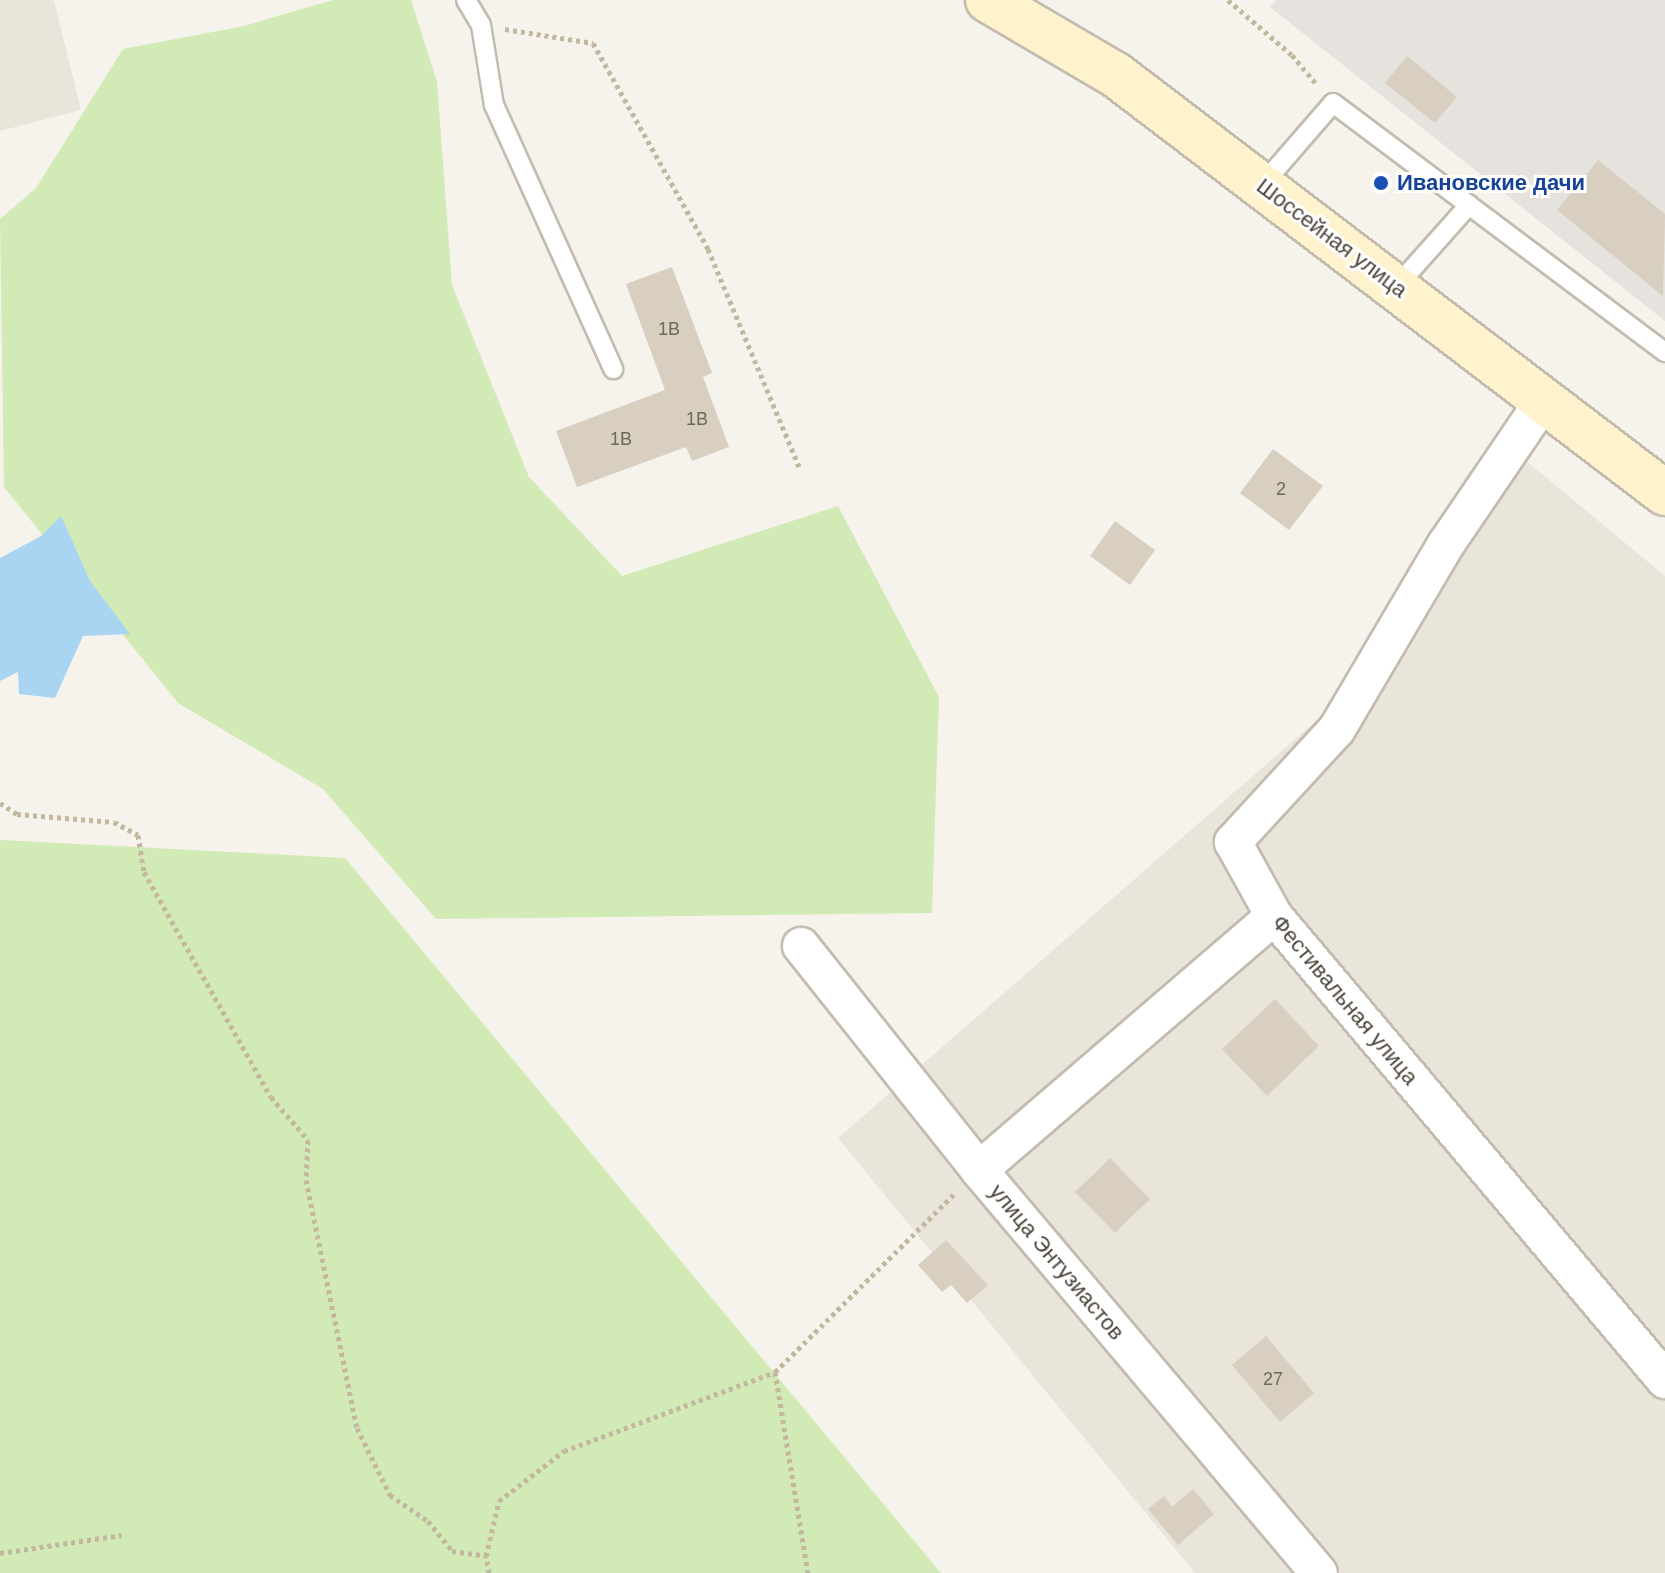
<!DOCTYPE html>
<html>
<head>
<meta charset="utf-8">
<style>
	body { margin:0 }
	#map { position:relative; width:1665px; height:1573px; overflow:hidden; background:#f6f3ec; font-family:Arial,sans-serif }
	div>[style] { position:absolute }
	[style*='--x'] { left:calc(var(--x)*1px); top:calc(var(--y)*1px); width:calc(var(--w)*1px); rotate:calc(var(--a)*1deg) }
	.residential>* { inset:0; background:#eae5da }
	.industrial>* { inset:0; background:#e6e2dd }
	.green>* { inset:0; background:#d2eab5 }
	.water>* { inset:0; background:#a9d4f2 }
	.building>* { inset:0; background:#d8cfc1 }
	.path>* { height:5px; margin-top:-2.5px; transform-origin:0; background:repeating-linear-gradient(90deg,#c4b79f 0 4px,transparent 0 8px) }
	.roads { filter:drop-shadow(2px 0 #c2bbae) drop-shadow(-2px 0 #c2bbae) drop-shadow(0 2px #c2bbae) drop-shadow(0 -2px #c2bbae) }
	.lane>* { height:18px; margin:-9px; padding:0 9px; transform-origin:9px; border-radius:9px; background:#fff }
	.street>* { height:36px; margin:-18px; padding:0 18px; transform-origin:18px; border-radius:18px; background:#fff }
	.secondary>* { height:44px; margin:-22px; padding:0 22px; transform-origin:22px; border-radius:22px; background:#fff3cd }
	.dots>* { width:22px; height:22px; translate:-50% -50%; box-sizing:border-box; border:4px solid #fff; border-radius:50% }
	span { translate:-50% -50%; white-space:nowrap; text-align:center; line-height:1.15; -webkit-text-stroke:6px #fff; paint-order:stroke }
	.number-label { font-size:18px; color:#6e675b }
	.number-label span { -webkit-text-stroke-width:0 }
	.transit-label { font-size:22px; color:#164399; font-weight:700 }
	.left { translate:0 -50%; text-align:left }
	.street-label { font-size:22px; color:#4b4439 }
</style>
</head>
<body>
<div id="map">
	<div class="residential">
		<div style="clip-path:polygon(0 0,54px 0,81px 110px,0 131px)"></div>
		<div style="clip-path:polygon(1519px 455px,1665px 576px,1665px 1573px,1195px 1573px,838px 1138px,1349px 692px)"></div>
	</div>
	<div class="industrial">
		<div style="clip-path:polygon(1277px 0,1665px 0,1665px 321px,1270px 7px)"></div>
	</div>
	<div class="green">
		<div style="clip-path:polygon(333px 0,411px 0,437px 82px,452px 285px,529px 477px,622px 576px,838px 506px,939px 697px,932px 913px,436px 919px,323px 789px,178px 703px,4px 487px,0 219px,36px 188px,123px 49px,244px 26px)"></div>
		<div style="clip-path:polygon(0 840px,345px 858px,941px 1573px,0 1573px)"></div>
	</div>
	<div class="water">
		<div style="clip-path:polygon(61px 516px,90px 581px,130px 634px,83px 636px,55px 698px,19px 694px,18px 672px,0 681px,0 558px,41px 536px)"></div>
	</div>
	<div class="building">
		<div style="clip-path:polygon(1407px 56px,1457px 97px,1435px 123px,1385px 83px)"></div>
		<div style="clip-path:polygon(1598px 160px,1665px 214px,1663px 296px,1557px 210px)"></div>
		<div style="clip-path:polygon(672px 267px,712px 373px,703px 377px,729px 447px,692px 461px,686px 447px,577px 487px,556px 431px,665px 390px,626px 284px)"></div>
		<div style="clip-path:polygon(1273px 449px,1323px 486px,1289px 530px,1240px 493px)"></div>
		<div style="clip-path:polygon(1115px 521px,1155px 550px,1130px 585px,1090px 556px)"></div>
		<div style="clip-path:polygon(1275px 999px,1319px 1046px,1267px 1096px,1222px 1049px)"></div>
		<div style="clip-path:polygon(1110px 1158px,1150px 1199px,1115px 1233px,1075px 1192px)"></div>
		<div style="clip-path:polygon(946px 1240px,988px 1285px,967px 1303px,951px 1285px,942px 1292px,918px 1265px)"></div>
		<div style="clip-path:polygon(1266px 1336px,1314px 1393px,1280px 1422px,1232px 1365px)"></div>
		<div style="clip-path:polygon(1193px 1489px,1214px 1514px,1178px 1545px,1148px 1509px,1164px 1496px,1172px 1507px)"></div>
	</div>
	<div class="path">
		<div style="--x:1228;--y:0;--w:84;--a:40.7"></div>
		<div style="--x:1292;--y:55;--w:39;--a:50"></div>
		<div style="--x:505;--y:29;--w:89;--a:9"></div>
		<div style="--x:593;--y:43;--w:236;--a:60.8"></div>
		<div style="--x:708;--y:249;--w:236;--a:67.3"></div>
		<div style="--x:0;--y:803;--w:20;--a:33"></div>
		<div style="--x:17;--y:814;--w:97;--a:4.7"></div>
		<div style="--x:114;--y:822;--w:27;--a:28"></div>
		<div style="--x:138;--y:835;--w:37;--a:81"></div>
		<div style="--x:144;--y:872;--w:258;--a:60.6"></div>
		<div style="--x:271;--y:1097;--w:57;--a:49.3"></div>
		<div style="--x:308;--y:1140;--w:40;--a:92.9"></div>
		<div style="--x:306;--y:1180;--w:253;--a:78.4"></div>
		<div style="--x:357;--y:1428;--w:75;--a:63.8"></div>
		<div style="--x:390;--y:1495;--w:46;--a:34.4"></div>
		<div style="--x:428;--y:1521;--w:38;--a:51"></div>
		<div style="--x:452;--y:1551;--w:34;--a:8"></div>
		<div style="--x:775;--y:1372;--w:204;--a:80.7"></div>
		<div style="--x:0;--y:1553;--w:123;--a:-8.4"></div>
		<div style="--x:489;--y:1573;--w:17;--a:-100"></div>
		<div style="--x:486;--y:1556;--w:57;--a:-76.7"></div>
		<div style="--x:499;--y:1501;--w:82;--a:-37.6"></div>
		<div style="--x:564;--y:1451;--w:225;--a:-20.5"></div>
		<div style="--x:775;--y:1372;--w:254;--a:-44.8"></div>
	</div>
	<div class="roads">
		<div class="lane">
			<div style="--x:466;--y:0;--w:29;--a:59"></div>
			<div style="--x:481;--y:25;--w:81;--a:80.8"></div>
			<div style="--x:494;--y:105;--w:290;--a:65.7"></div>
			<div style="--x:1262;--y:185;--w:108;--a:-49.1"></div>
			<div style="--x:1333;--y:103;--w:415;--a:36.9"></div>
			<div style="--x:1396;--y:287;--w:110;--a:-48.3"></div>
		</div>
		<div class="street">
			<div style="--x:1544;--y:400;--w:174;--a:124.2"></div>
			<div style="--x:1446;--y:544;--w:215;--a:120.5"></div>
			<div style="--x:1337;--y:729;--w:154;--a:132.6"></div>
			<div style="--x:1233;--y:842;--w:85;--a:61"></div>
			<div style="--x:1274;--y:916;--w:607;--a:49.88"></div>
			<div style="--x:801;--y:946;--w:286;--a:51.5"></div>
			<div style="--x:979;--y:1170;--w:527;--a:49.85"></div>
			<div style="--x:979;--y:1170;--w:389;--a:-40.7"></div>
		</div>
		<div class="secondary">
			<div style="--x:988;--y:0;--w:148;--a:30.4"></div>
			<div style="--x:1116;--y:75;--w:690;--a:37.29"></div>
		</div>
	</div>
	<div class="dots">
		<div style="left:1381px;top:183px;background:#1a4fb4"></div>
	</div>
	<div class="number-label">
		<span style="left:669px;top:329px">1В</span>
		<span style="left:697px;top:419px">1В</span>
		<span style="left:621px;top:439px">1В</span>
		<span style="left:1281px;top:489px">2</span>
		<span style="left:1273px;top:1379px">27</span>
	</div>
	<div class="transit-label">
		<span class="left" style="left:1397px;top:183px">Ивановские дачи</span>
	</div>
	<div class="street-label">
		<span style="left:1332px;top:238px;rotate:37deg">Шоссейная улица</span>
		<span style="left:1345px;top:1000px;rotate:50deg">Фестивальная улица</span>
		<span style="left:1057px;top:1262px;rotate:50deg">улица Энтузиастов</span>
	</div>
</div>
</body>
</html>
